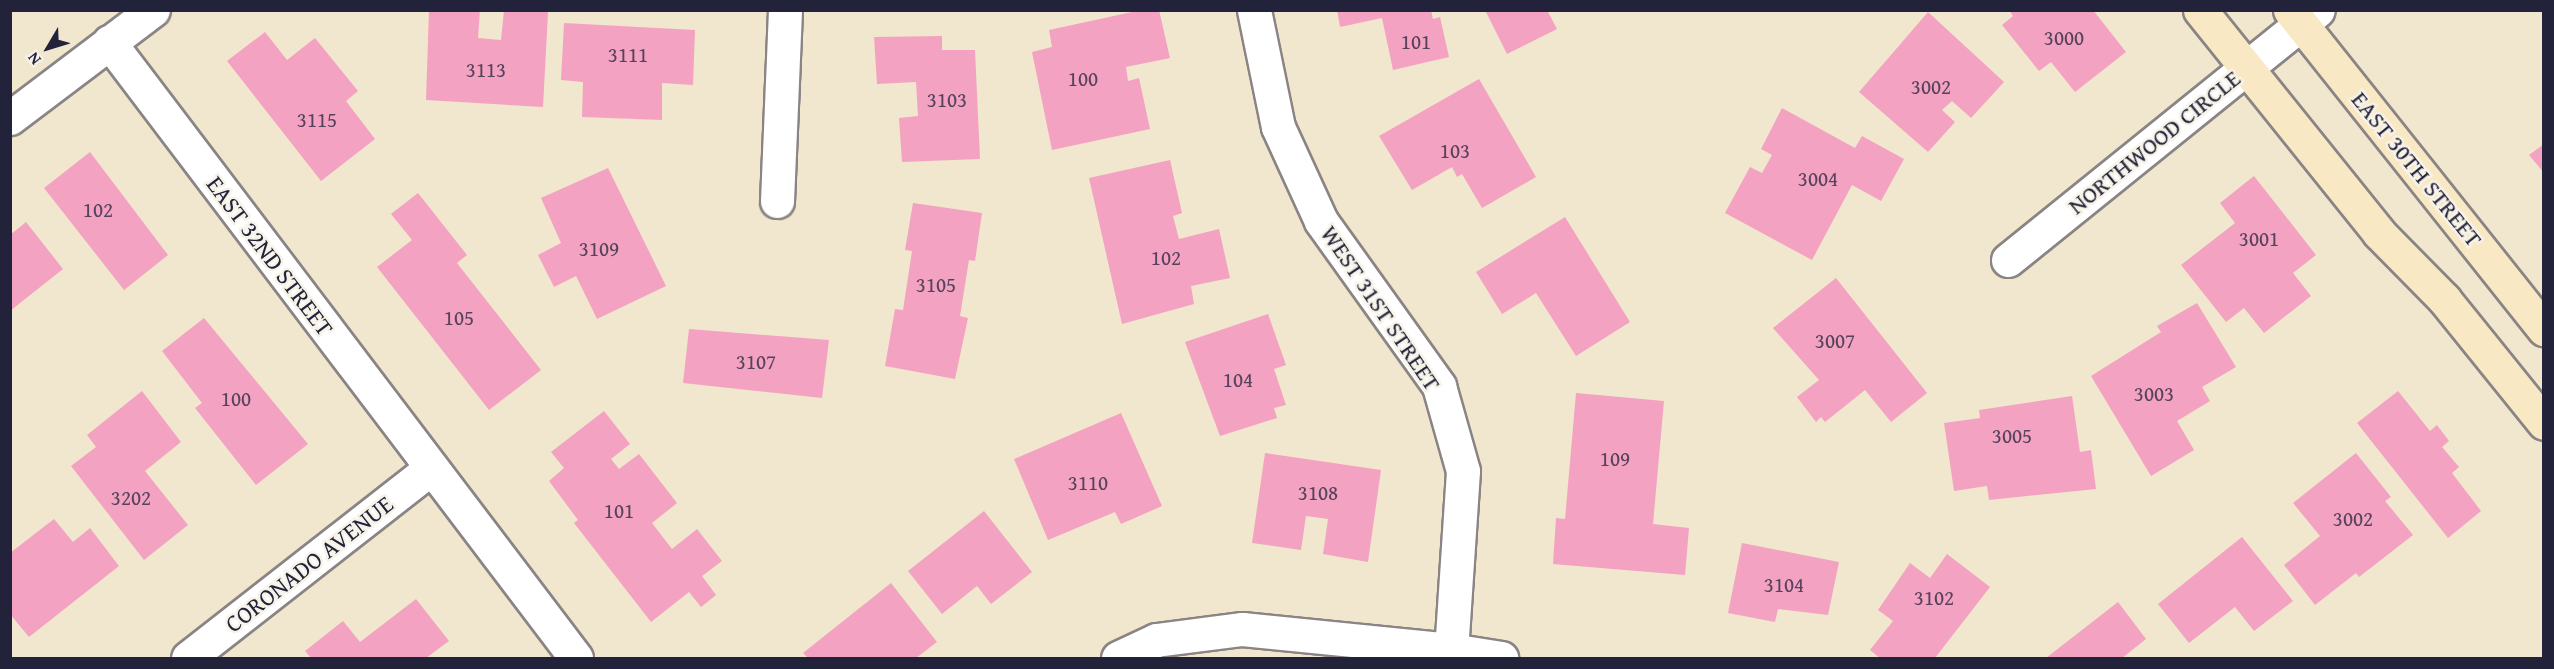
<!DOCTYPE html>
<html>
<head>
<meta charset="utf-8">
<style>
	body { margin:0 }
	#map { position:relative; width:2554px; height:669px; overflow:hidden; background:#f1e6ce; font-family:"Gentium Book Plus",serif }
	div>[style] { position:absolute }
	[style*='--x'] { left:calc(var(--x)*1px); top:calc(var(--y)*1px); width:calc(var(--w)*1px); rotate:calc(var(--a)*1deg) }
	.building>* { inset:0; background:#f3a3c1 }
	.roads { filter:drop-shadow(2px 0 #8a8484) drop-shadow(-2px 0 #8a8484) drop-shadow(0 2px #8a8484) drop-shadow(0 -2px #8a8484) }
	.street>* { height:33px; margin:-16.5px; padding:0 16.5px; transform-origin:16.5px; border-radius:16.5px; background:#fff }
	.secondary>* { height:33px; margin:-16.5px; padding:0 16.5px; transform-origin:16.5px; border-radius:16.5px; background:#f8e8c3 }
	span { translate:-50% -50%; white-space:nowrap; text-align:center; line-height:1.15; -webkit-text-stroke:5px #f7f3e8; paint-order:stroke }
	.number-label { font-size:21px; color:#56425c }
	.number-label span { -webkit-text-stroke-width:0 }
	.street-label { font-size:24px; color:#22223b }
	.frame { position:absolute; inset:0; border:12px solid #22223b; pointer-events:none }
	.north { position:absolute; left:18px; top:18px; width:60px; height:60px; -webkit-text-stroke:4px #f7f3e8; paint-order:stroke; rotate:232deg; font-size:16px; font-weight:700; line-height:24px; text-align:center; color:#22223b }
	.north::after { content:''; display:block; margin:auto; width:21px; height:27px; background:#22223b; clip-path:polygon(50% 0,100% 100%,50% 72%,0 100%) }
</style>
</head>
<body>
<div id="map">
	<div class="building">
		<div style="clip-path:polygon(429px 10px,480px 10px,478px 38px,501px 40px,504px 10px,548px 12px,543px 107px,426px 100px)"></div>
		<div style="clip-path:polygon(1141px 10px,1159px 10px,1170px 58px,1126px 67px,1128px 81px,1139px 78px,1150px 129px,1052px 150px,1032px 52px,1052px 47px,1049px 30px)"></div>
		<div style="clip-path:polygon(1337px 10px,1431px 10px,1433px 19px,1440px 17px,1449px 57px,1393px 70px,1382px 18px,1340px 27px)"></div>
		<div style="clip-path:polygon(1485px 10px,1547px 10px,1557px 29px,1507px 54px)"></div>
		<div style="clip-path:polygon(2009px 10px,2093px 10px,2126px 52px,2075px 92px,2051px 62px,2039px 71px,2002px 25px,2013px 16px)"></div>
		<div style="clip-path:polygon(1928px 12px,2004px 82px,1971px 118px,1952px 101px,1942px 110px,1955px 122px,1928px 152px,1859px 92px)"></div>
		<div style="clip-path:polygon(564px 23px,695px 30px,693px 85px,662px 83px,662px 120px,582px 117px,583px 82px,561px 80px)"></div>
		<div style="clip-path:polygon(265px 32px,287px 60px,315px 38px,358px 91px,346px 101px,375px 139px,321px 181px,227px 61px)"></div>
		<div style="clip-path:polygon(942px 36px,942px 50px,975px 50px,980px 159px,902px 162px,899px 118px,918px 116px,916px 82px,877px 84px,874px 37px)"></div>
		<div style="clip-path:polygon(1479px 79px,1536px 177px,1482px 208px,1462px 174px,1457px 177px,1452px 167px,1412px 190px,1379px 136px)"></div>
		<div style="clip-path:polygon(1782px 108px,1855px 148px,1862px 136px,1904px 159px,1881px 201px,1852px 185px,1812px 260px,1725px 213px,1750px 167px,1762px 173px,1772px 155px,1761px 149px)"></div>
		<div style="clip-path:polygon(2544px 144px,2544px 173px,2529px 155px)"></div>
		<div style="clip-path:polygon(90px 152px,168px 255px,124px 290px,44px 188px)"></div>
		<div style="clip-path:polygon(1170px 160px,1182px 213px,1173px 216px,1179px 239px,1219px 229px,1230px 278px,1191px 286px,1194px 304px,1122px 324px,1089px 178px)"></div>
		<div style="clip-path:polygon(608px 168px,666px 286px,597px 319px,576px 276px,554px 287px,538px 255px,561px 243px,541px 198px)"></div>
		<div style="clip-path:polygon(2254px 176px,2316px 255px,2293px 273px,2311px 296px,2264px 333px,2244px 308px,2226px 322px,2181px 265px,2235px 223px,2220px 203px)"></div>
		<div style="clip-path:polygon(418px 193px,467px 255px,457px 263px,541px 370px,489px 410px,377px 267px,412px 240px,391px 214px)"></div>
		<div style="clip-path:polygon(913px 203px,982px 213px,975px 261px,969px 260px,960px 316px,968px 318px,955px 379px,885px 366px,895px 309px,903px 310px,912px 251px,905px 250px)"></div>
		<div style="clip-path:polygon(1565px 217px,1630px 322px,1576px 356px,1536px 293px,1502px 314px,1476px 272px)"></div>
		<div style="clip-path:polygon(26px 222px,63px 269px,10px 311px,10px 235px)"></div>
		<div style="clip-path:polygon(1836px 278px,1927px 393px,1891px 422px,1865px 390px,1825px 422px,1821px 417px,1816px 422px,1797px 397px,1819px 380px,1773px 328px)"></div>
		<div style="clip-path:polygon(2197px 303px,2236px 367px,2202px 387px,2210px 401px,2177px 421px,2194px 450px,2151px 476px,2091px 376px,2161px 332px,2157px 326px)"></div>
		<div style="clip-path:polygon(1268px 314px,1286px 365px,1274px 369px,1286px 405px,1274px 408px,1277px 418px,1220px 436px,1185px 342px)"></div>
		<div style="clip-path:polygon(204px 318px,308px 444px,256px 485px,195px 408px,202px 403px,162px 351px)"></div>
		<div style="clip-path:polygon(689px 329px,829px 340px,822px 398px,683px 383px)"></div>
		<div style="clip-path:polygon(142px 391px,181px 442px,145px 471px,188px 525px,144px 560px,71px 466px,96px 447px,87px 435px)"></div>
		<div style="clip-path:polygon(2398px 391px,2430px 431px,2437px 425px,2449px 441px,2442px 447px,2459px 467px,2452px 473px,2481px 511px,2448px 538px,2357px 423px)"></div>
		<div style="clip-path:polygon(1576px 393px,1664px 401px,1653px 524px,1689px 528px,1685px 575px,1553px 564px,1556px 518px,1565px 519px)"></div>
		<div style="clip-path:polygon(2072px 396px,2080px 452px,2091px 450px,2096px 489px,1989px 500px,1987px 486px,1954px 491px,1944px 423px,1980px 418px,1979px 410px)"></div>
		<div style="clip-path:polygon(604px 411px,630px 444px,611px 459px,619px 469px,639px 454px,677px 503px,652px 523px,672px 549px,697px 529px,722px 561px,702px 576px,716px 595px,701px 607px,689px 592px,651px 622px,574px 523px,578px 520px,549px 481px,564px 468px,551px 452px)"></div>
		<div style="clip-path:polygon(1121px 413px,1162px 506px,1121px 524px,1115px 512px,1048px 540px,1014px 459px)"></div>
		<div style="clip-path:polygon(1265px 453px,1381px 470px,1368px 562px,1323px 554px,1328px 519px,1306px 516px,1301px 550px,1252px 543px)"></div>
		<div style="clip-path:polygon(2356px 453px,2391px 497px,2385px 501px,2413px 535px,2359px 577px,2356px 573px,2315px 605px,2284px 565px,2320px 536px,2293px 503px)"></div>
		<div style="clip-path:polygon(984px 511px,1032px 572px,991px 604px,977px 586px,942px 614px,908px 571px)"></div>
		<div style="clip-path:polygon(54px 519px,73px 542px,90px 528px,119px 566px,29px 637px,10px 614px,10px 553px)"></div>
		<div style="clip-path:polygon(2242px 537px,2293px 601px,2254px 631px,2235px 607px,2189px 643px,2158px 604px)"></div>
		<div style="clip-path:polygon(1742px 543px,1839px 562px,1828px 615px,1778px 609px,1775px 622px,1728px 613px)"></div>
		<div style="clip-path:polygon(1947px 554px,1990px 587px,1935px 658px,1880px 658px,1870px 650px,1893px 621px,1878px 610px,1910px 563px,1930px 578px)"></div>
		<div style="clip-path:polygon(891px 583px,937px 642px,916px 658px,808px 658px,803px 653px)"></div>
		<div style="clip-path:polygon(416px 599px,449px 641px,426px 658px,311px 658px,305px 651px,343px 621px,360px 642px)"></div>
		<div style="clip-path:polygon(2118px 602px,2146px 639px,2122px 658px,2046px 658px)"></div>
	</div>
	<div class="roads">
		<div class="street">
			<div style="--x:1254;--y:10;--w:119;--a:78.4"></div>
			<div style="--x:1278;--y:127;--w:103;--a:65.4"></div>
			<div style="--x:1321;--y:221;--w:203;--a:54.4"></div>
			<div style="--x:1439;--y:386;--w:88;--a:74.2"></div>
			<div style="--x:1463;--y:471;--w:179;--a:93.8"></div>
			<div style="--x:109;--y:42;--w:773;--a:52.83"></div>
			<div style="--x:10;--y:118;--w:179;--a:-37.1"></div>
			<div style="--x:777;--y:201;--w:191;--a:-87.6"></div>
			<div style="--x:2008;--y:260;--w:398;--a:-38.9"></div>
			<div style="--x:188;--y:658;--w:307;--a:-38"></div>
			<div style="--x:1118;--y:658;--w:42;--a:-25.3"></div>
			<div style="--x:1156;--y:640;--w:87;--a:-7.3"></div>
			<div style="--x:1242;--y:629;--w:210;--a:5.7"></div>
			<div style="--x:1451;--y:650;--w:51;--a:9.1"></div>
		</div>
		<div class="secondary">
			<div style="--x:2200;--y:10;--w:286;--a:51.2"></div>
			<div style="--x:2379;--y:233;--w:93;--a:45.4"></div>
			<div style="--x:2444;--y:299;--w:159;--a:51.1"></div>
			<div style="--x:2290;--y:10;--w:408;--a:51.5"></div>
		</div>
	</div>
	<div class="number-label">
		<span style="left:2064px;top:38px">3000</span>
		<span style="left:1416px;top:42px">101</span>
		<span style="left:628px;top:55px">3111</span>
		<span style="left:486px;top:70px">3113</span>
		<span style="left:1083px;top:79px">100</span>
		<span style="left:1931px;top:87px">3002</span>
		<span style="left:947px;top:100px">3103</span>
		<span style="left:317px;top:120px">3115</span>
		<span style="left:1455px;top:151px">103</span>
		<span style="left:1818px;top:179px">3004</span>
		<span style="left:98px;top:210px">102</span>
		<span style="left:2259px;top:239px">3001</span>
		<span style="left:599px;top:249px">3109</span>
		<span style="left:1166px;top:258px">102</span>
		<span style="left:936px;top:285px">3105</span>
		<span style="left:459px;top:318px">105</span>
		<span style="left:1835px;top:341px">3007</span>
		<span style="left:756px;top:362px">3107</span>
		<span style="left:1238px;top:380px">104</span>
		<span style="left:2154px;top:394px">3003</span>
		<span style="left:236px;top:399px">100</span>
		<span style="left:2012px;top:436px">3005</span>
		<span style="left:1615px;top:459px">109</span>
		<span style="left:1088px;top:483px">3110</span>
		<span style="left:1318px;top:493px">3108</span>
		<span style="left:131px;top:498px">3202</span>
		<span style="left:619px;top:511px">101</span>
		<span style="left:2353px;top:519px">3002</span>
		<span style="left:1784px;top:585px">3104</span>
		<span style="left:1934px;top:598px">3102</span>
	</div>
	<div class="street-label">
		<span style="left:2154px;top:142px;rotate:-39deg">NORTHWOOD CIRCLE</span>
		<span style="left:2417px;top:169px;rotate:51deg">EAST 30TH STREET</span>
		<span style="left:270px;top:256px;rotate:53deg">EAST 32ND STREET</span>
		<span style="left:1381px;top:308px;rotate:56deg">WEST 31ST STREET</span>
		<span style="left:309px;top:564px;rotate:-38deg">CORONADO AVENUE</span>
	</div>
	<div class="frame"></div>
	<div class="north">N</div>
</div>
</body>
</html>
